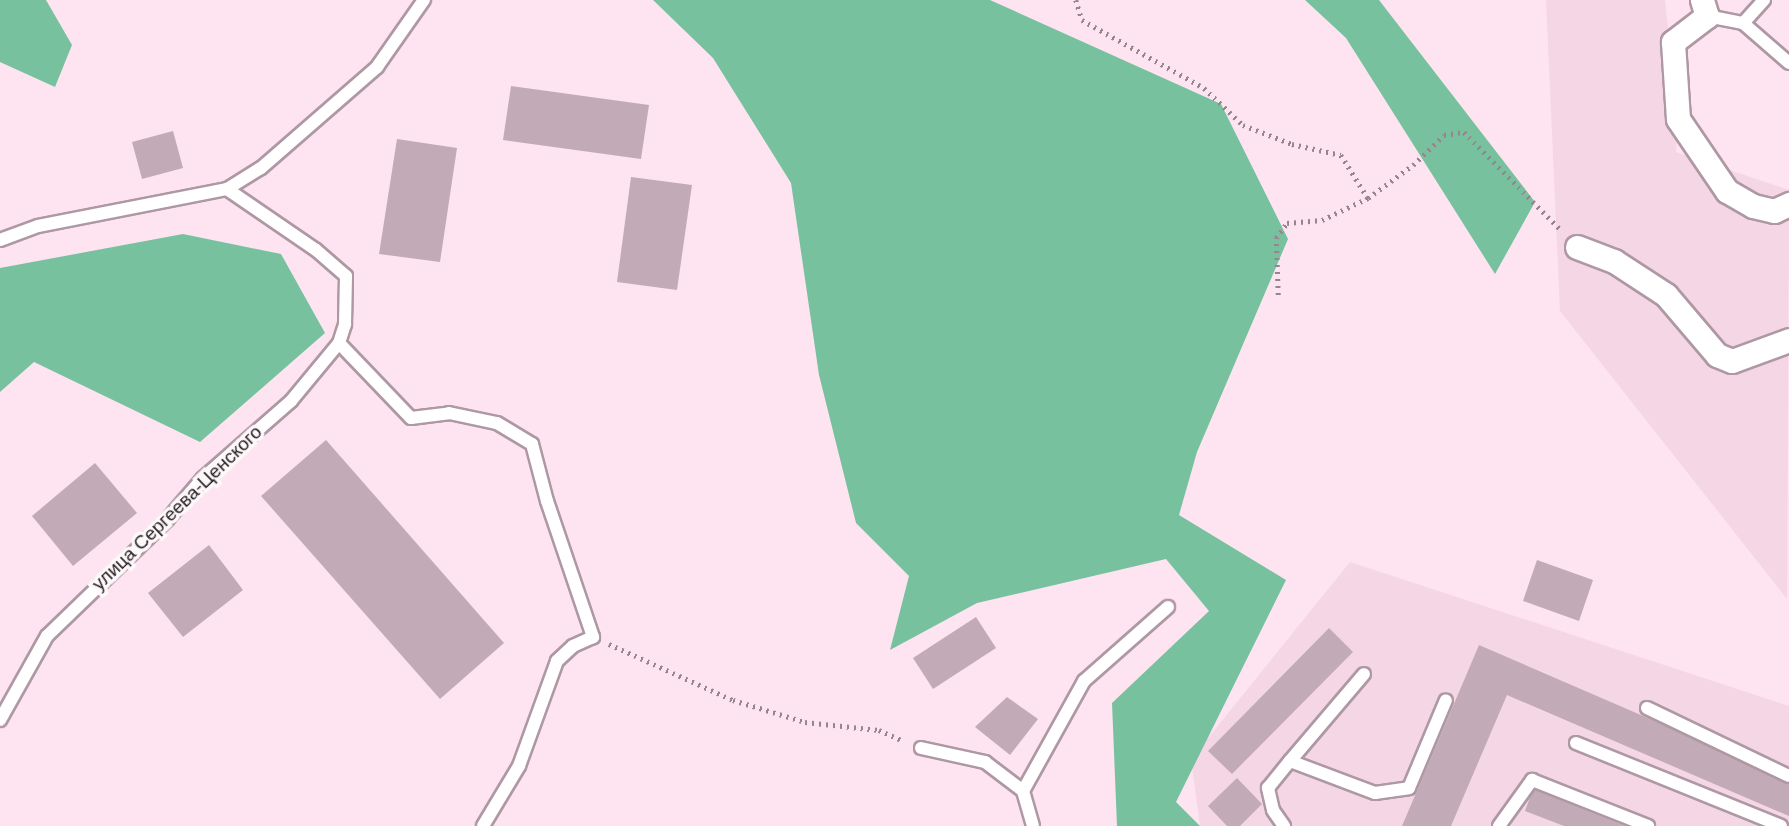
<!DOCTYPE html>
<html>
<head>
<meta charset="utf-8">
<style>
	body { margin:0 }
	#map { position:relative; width:1789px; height:826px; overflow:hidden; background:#fde4f0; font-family:Helvetica,sans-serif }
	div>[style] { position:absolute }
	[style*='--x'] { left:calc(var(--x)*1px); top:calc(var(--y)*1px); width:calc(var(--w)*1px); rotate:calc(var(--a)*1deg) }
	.built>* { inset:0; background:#f5d6e5 }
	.forest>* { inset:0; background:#77c19f }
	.building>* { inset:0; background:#c2abb6 }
	.path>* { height:4.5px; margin-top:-2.25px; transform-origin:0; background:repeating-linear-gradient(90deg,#95858d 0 2px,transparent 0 7px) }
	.roads { filter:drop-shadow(2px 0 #ae98a3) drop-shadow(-2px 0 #ae98a3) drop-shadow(0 2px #ae98a3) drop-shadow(0 -2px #ae98a3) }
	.lane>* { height:12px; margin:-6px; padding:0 6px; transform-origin:6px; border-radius:6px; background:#fff }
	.street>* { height:23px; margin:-11.5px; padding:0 11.5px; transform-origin:11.5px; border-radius:11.5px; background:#fff }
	span { translate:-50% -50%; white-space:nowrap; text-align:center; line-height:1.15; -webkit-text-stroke:7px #fdf8fa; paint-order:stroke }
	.street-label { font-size:19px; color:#261e22 }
</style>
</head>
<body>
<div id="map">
	<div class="built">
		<div style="clip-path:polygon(1546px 0,1665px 0,1678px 119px,1676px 152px,1789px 190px,1787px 599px,1560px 311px)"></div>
		<div style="clip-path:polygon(1350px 562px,1789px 706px,1789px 826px,1200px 826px,1191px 759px)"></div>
	</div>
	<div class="forest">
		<div style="clip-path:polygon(0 0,46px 0,72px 45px,55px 87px,0 62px)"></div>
		<div style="clip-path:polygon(653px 0,990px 0,1221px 104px,1288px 239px,1197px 452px,1179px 515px,1286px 580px,1176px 802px,1200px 826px,1117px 826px,1112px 703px,1209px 611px,1166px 559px,977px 603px,890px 650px,909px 576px,856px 523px,819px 375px,791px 183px,713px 58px)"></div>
		<div style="clip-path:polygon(1305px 0,1379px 0,1535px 202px,1495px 274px,1346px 38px)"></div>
		<div style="clip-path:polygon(183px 234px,281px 254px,325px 333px,200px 442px,34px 362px,0 392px,0 268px)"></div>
	</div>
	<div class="building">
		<div style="clip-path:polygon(511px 86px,649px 105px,641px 159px,503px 140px)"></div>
		<div style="clip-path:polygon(173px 131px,183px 168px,142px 179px,132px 142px)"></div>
		<div style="clip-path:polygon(397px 139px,457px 148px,440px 262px,379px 254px)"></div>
		<div style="clip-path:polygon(631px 177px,692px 185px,677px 290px,617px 282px)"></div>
		<div style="clip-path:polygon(326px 440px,504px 643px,440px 699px,261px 496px)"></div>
		<div style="clip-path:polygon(95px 463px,137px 513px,73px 566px,32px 516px)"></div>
		<div style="clip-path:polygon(209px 545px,243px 590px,183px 637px,148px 593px)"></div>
		<div style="clip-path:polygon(1537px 560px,1593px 580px,1579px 621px,1523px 601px)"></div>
		<div style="clip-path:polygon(976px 617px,996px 648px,933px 689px,913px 658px)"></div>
		<div style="clip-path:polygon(1329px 628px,1353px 652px,1232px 774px,1208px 751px)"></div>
		<div style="clip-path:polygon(1479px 645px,1789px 779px,1789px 816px,1507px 695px,1451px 826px,1402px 826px)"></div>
		<div style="clip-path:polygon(1007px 697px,1038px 719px,1010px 755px,975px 727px)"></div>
		<div style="clip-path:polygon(1237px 778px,1262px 804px,1240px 826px,1227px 826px,1208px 806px)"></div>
		<div style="clip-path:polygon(1533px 789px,1625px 826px,1564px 826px,1525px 811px)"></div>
	</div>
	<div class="path">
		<div style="--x:1076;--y:0;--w:21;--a:73"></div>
		<div style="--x:1082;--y:20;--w:140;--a:29.1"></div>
		<div style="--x:1204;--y:88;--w:54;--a:43.5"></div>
		<div style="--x:1243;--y:125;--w:53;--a:21.2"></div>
		<div style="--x:1292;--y:144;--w:50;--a:12.7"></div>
		<div style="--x:1341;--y:155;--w:51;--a:57.9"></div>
		<div style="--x:1368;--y:198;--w:56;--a:-36.3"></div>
		<div style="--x:1413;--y:165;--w:43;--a:-44.1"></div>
		<div style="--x:1444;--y:135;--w:20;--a:-9"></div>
		<div style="--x:1464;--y:132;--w:139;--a:45.3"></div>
		<div style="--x:1278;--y:295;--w:57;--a:-92"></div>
		<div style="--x:1276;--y:238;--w:19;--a:-54"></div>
		<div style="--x:1287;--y:223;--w:35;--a:-5"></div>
		<div style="--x:1322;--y:220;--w:51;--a:-25.6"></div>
		<div style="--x:609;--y:644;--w:136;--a:24.3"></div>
		<div style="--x:733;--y:700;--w:75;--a:17"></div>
		<div style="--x:805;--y:722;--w:74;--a:6.2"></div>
		<div style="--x:879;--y:730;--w:27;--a:24"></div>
	</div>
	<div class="roads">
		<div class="lane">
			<div style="--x:1764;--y:0;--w:31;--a:132"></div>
			<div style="--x:1743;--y:23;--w:61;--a:41"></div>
			<div style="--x:1707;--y:16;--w:37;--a:11"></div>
			<div style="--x:0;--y:240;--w:40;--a:-20.2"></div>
			<div style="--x:38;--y:226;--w:193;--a:-11.1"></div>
			<div style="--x:227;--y:189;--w:40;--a:-32"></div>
			<div style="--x:261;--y:168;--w:154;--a:-41"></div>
			<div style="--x:377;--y:67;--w:82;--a:-55"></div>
			<div style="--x:339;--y:343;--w:104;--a:46.2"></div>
			<div style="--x:411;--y:418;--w:38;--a:-7"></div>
			<div style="--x:449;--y:413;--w:49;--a:11.8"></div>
			<div style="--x:497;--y:423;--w:41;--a:31"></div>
			<div style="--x:532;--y:444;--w:59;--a:75.3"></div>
			<div style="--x:547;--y:501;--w:144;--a:71.3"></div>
			<div style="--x:593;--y:637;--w:22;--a:156"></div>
			<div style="--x:573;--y:646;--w:22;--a:137"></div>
			<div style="--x:557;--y:661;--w:112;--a:109.9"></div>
			<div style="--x:519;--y:766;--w:70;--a:121"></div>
			<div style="--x:1647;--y:708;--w:157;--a:25.6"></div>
			<div style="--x:0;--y:720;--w:96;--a:-60.8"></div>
			<div style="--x:47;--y:636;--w:167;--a:-44"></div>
			<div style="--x:167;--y:520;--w:55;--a:-49.4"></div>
			<div style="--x:203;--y:478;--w:117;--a:-41.2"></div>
			<div style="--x:291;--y:401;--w:75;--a:-50.4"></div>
			<div style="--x:339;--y:343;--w:20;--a:-72"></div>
			<div style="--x:345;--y:324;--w:48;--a:-88.8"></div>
			<div style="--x:346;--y:276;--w:40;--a:-139"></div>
			<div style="--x:316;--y:250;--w:108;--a:-145.6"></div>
			<div style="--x:1576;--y:743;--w:221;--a:22"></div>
			<div style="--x:921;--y:748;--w:66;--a:12.3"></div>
			<div style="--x:985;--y:762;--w:48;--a:37.3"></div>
			<div style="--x:1023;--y:791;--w:36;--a:74"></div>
			<div style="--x:1290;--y:761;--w:114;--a:-49.6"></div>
			<div style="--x:1023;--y:791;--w:126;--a:-61"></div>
			<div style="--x:1084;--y:681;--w:112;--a:-41.4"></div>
			<div style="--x:1284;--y:826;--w:19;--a:-125"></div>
			<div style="--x:1273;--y:810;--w:23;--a:-103"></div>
			<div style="--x:1268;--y:788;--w:35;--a:-51"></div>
			<div style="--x:1290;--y:761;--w:91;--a:20.6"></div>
			<div style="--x:1375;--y:793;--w:34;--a:-8"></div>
			<div style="--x:1409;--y:788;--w:95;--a:-67.2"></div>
			<div style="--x:1499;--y:826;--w:57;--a:-54.3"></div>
			<div style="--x:1532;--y:780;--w:125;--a:21.6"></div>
		</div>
		<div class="street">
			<div style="--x:1702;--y:0;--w:17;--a:73"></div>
			<div style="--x:1707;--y:16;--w:43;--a:142.6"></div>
			<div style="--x:1673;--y:42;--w:77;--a:86.3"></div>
			<div style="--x:1678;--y:119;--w:87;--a:55.8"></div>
			<div style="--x:1727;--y:191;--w:30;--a:30"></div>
			<div style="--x:1753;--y:206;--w:22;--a:13"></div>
			<div style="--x:1774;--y:211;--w:17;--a:-25"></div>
			<div style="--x:1577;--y:247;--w:40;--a:21"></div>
			<div style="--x:1614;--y:261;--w:62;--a:33.2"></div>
			<div style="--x:1666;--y:295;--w:79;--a:49.6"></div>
			<div style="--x:1717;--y:355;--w:16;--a:22"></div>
			<div style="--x:1732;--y:361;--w:61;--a:-20.2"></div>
		</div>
	</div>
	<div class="street-label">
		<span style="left:177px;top:508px;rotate:-44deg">улица Сергеева-Ценского</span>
	</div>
</div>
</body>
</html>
